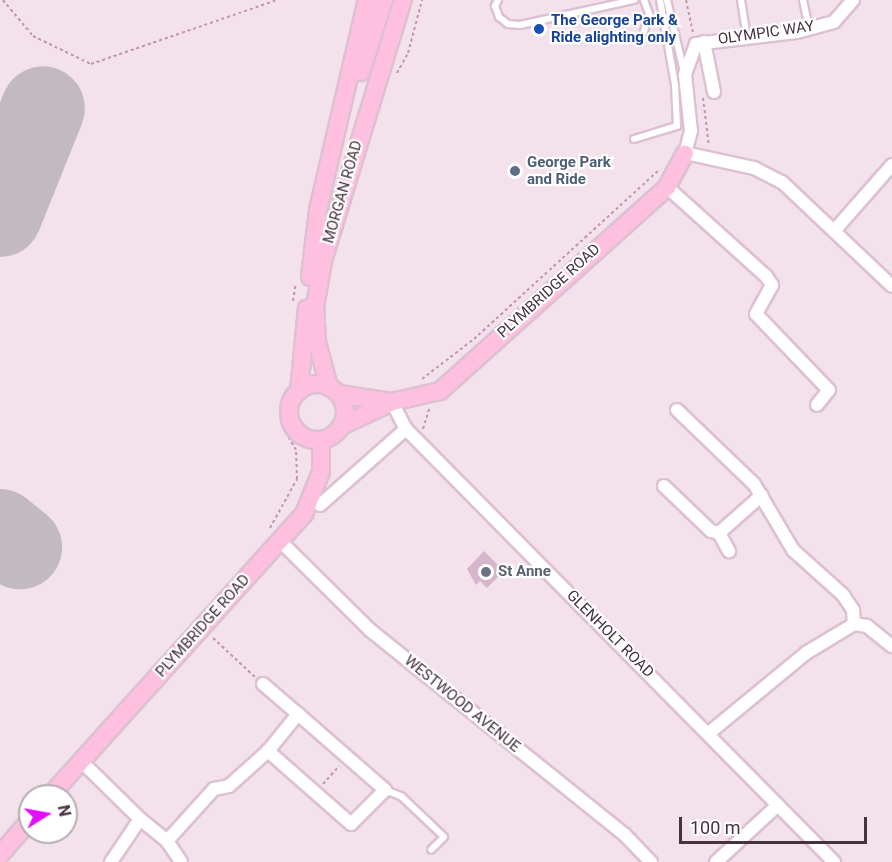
<!DOCTYPE html>
<html>
<head>
<meta charset="utf-8">
<style>
	body { margin:0 }
	#map { position:relative; width:892px; height:862px; overflow:hidden; background:#f3e2ec; font-family:Roboto,sans-serif }
	div>[style] { position:absolute }
	[style*='--x'] { left:calc(var(--x)*1px); top:calc(var(--y)*1px); width:calc(var(--w)*1px); rotate:calc(var(--a)*1deg) }
	.runway>* { height:84px; margin:-42px; padding:0 42px; transform-origin:42px; border-radius:42px; background:#c3bac0 }
	.building>* { inset:0; background:#d5b6cb }
	.path>* { height:2px; margin-top:-1px; transform-origin:0; background:repeating-linear-gradient(90deg,#c393b1 0 3px,transparent 0 6px) }
	.roads { filter:drop-shadow(2px 0 #ddc1d2) drop-shadow(-2px 0 #ddc1d2) drop-shadow(0 2px #ddc1d2) drop-shadow(0 -2px #ddc1d2) }
	.lane>* { height:6px; margin:-3px; padding:0 3px; transform-origin:3px; border-radius:3px; background:#fff }
	.street>* { height:12px; margin:-6px; padding:0 6px; transform-origin:6px; border-radius:6px; background:#fff }
	.secondary>* { height:16px; margin:-8px; padding:0 8px; transform-origin:8px; border-radius:8px; background:#ffc0e0 }
	.secondary>.ring { margin:-8px; padding:0; box-sizing:content-box; background:none; border:16px solid #ffc0e0; border-radius:50% }
	.dots>* { width:16px; height:16px; translate:-50% -50%; box-sizing:border-box; border:3px solid #fff; border-radius:50% }
	span { translate:-50% -50%; white-space:nowrap; text-align:center; line-height:1.15; -webkit-text-stroke:4.5px #fff; paint-order:stroke }
	.transit-label { font-size:15px; color:#164399; font-weight:700 }
	.left { translate:0 -50%; text-align:left }
	.street-label { font-size:15px; color:#45323e }
	.service-label { font-size:15px; color:#4e5e75; font-weight:700 }
	.worship-label { font-size:15px; color:#5b616d; font-weight:700 }
	.north { position:absolute; left:18px; top:784px; width:60px; height:60px; box-sizing:border-box; background:#fff; border:2px solid #b5adb2; border-radius:50%; rotate:79deg; font-size:16px; font-weight:700; line-height:24px; text-align:center; color:#45323e }
	.north::after { content:''; display:block; margin:auto; width:21px; height:27px; background:#e30dff; clip-path:polygon(50% 0,100% 100%,50% 72%,0 100%) }
	.scale { position:absolute; left:679px; top:817px; width:188px; height:27px; box-sizing:border-box; border:3px solid #45323e; border-top:0; padding-left:8px; font-size:18px; line-height:21px; white-space:nowrap; color:#45323e; -webkit-text-stroke:4px #fff; paint-order:stroke }
</style>
</head>
<body>
<div id="map">
	<div class="runway">
		<div style="--x:0;--y:215;--w:115;--a:-68.1"></div>
		<div style="--x:0;--y:531;--w:26;--a:39"></div>
	</div>
	<div class="building">
		<div style="clip-path:polygon(484px 551px,504px 571px,487px 588px,480px 581px,476px 585px,467px 569px)"></div>
	</div>
	<div class="path">
		<div style="--x:3;--y:0;--w:47;--a:50.2"></div>
		<div style="--x:33;--y:36;--w:64;--a:25.8"></div>
		<div style="--x:91;--y:64;--w:197;--a:-19"></div>
		<div style="--x:686;--y:0;--w:34;--a:78"></div>
		<div style="--x:397;--y:73;--w:23;--a:-61"></div>
		<div style="--x:408;--y:53;--w:55;--a:-75.2"></div>
		<div style="--x:703;--y:98;--w:48;--a:82.9"></div>
		<div style="--x:293;--y:301;--w:18;--a:-81"></div>
		<div style="--x:422;--y:379;--w:66;--a:-37.6"></div>
		<div style="--x:474;--y:339;--w:249;--a:-42.4"></div>
		<div style="--x:423;--y:429;--w:21;--a:-73"></div>
		<div style="--x:270;--y:528;--w:56;--a:-61.1"></div>
		<div style="--x:297;--y:479;--w:29;--a:-92"></div>
		<div style="--x:296;--y:450;--w:24;--a:-120"></div>
		<div style="--x:284;--y:429;--w:22;--a:-98"></div>
		<div style="--x:281;--y:407;--w:13;--a:-67"></div>
		<div style="--x:213;--y:638;--w:57;--a:42.9"></div>
		<div style="--x:323;--y:784;--w:24;--a:-48"></div>
	</div>
	<div class="roads">
		<div class="lane">
			<div style="--x:498;--y:0;--w:7;--a:117"></div>
			<div style="--x:495;--y:6;--w:12;--a:70"></div>
			<div style="--x:499;--y:17;--w:11;--a:38"></div>
			<div style="--x:508;--y:24;--w:12;--a:5"></div>
			<div style="--x:520;--y:25;--w:117;--a:-12.4"></div>
			<div style="--x:644;--y:0;--w:15;--a:70"></div>
			<div style="--x:649;--y:14;--w:19;--a:106"></div>
			<div style="--x:667;--y:0;--w:74;--a:76.7"></div>
			<div style="--x:741;--y:0;--w:37;--a:81"></div>
			<div style="--x:803;--y:0;--w:29;--a:78"></div>
			<div style="--x:634;--y:139;--w:45;--a:-16.8"></div>
			<div style="--x:677;--y:126;--w:41;--a:-92.8"></div>
			<div style="--x:675;--y:85;--w:86;--a:-100"></div>
			<div style="--x:385;--y:790;--w:17;--a:21"></div>
			<div style="--x:401;--y:796;--w:59;--a:43.6"></div>
			<div style="--x:444;--y:837;--w:18;--a:135"></div>
		</div>
		<div class="street">
			<div style="--x:853;--y:0;--w:29;--a:131"></div>
			<div style="--x:834;--y:22;--w:39;--a:165"></div>
			<div style="--x:796;--y:32;--w:101;--a:173.2"></div>
			<div style="--x:696;--y:44;--w:33;--a:110"></div>
			<div style="--x:685;--y:75;--w:56;--a:83.9"></div>
			<div style="--x:691;--y:131;--w:23;--a:105"></div>
			<div style="--x:685;--y:153;--w:71;--a:12.3"></div>
			<div style="--x:754;--y:168;--w:31;--a:27"></div>
			<div style="--x:782;--y:182;--w:151;--a:43.4"></div>
			<div style="--x:704;--y:42;--w:51;--a:78.7"></div>
			<div style="--x:667;--y:187;--w:133;--a:42"></div>
			<div style="--x:766;--y:276;--w:11;--a:56"></div>
			<div style="--x:772;--y:285;--w:33;--a:119"></div>
			<div style="--x:756;--y:314;--w:105;--a:46.2"></div>
			<div style="--x:829;--y:390;--w:19;--a:129"></div>
			<div style="--x:834;--y:231;--w:88;--a:-48.7"></div>
			<div style="--x:392;--y:402;--w:30;--a:63"></div>
			<div style="--x:406;--y:429;--w:609;--a:45.33"></div>
			<div style="--x:677;--y:410;--w:107;--a:43.9"></div>
			<div style="--x:754;--y:484;--w:77;--a:59.4"></div>
			<div style="--x:793;--y:550;--w:67;--a:42"></div>
			<div style="--x:843;--y:595;--w:18;--a:56"></div>
			<div style="--x:853;--y:610;--w:14;--a:86"></div>
			<div style="--x:664;--y:486;--w:65;--a:43.8"></div>
			<div style="--x:711;--y:531;--w:8;--a:14"></div>
			<div style="--x:719;--y:533;--w:21;--a:61"></div>
			<div style="--x:320;--y:505;--w:115;--a:-41.5"></div>
			<div style="--x:719;--y:533;--w:57;--a:-41.5"></div>
			<div style="--x:279;--y:540;--w:128;--a:44.7"></div>
			<div style="--x:370;--y:630;--w:326;--a:38.8"></div>
			<div style="--x:624;--y:834;--w:39;--a:46"></div>
			<div style="--x:263;--y:684;--w:46;--a:40.6"></div>
			<div style="--x:709;--y:733;--w:126;--a:-39.5"></div>
			<div style="--x:806;--y:653;--w:56;--a:-31.1"></div>
			<div style="--x:854;--y:624;--w:13;--a:9"></div>
			<div style="--x:867;--y:626;--w:32;--a:39"></div>
			<div style="--x:80;--y:760;--w:84;--a:44.5"></div>
			<div style="--x:140;--y:819;--w:35;--a:39"></div>
			<div style="--x:167;--y:841;--w:25;--a:56"></div>
			<div style="--x:167;--y:841;--w:70;--a:-47.9"></div>
			<div style="--x:214;--y:789;--w:15;--a:-11"></div>
			<div style="--x:229;--y:786;--w:52;--a:-41.9"></div>
			<div style="--x:268;--y:751;--w:48;--a:-51"></div>
			<div style="--x:298;--y:714;--w:116;--a:41.1"></div>
			<div style="--x:385;--y:790;--w:48;--a:135"></div>
			<div style="--x:351;--y:824;--w:111;--a:-138.7"></div>
			<div style="--x:111;--y:862;--w:52;--a:-56"></div>
			<div style="--x:716;--y:862;--w:84;--a:-42.6"></div>
		</div>
		<div class="secondary">
			<div style="--x:361;--y:72;--w:76;--a:-72.3"></div>
			<div style="--x:310;--y:277;--w:67;--a:-83.2"></div>
			<div style="--x:318;--y:210;--w:216;--a:-76.9"></div>
			<div class="ring" style="left:289px;top:384px;width:40px;height:40px"></div>
			<div style="--x:329;--y:387;--w:47;--a:-104.9"></div>
			<div style="--x:317;--y:342;--w:35;--a:-93"></div>
			<div style="--x:315;--y:307;--w:47;--a:-80.1"></div>
			<div style="--x:323;--y:261;--w:273;--a:-73"></div>
			<div style="--x:299;--y:391;--w:83;--a:-84.5"></div>
			<div style="--x:339;--y:394;--w:54;--a:8.6"></div>
			<div style="--x:341;--y:426;--w:56;--a:-25.2"></div>
			<div style="--x:392;--y:402;--w:49;--a:-12.9"></div>
			<div style="--x:440;--y:391;--w:305;--a:-41.9"></div>
			<div style="--x:667;--y:187;--w:38;--a:-62"></div>
			<div style="--x:50;--y:796;--w:380;--a:-48"></div>
			<div style="--x:304;--y:514;--w:45;--a:-68"></div>
			<div style="--x:321;--y:472;--w:32;--a:-90"></div>
			<div style="--x:0;--y:855;--w:46;--a:-49.4"></div>
		</div>
	</div>
	<div class="dots">
		<div style="left:539px;top:29px;background:#1a4fb4"></div>
		<div style="left:515px;top:171px;background:#5c6f8a"></div>
		<div style="left:486px;top:572px;background:#6b7280"></div>
	</div>
	<div class="transit-label">
		<span class="left" style="left:551px;top:29px">The George Park &amp;<br>Ride alighting only</span>
	</div>
	<div class="street-label">
		<span style="left:766px;top:33px;rotate:-8deg">OLYMPIC WAY</span>
		<span style="left:343px;top:192px;rotate:-74deg">MORGAN ROAD</span>
		<span style="left:549px;top:291px;rotate:-42deg">PLYMBRIDGE ROAD</span>
		<span style="left:203px;top:626px;rotate:-48deg">PLYMBRIDGE ROAD</span>
		<span style="left:610px;top:634px;rotate:45deg">GLENHOLT ROAD</span>
		<span style="left:462px;top:704px;rotate:39deg">WESTWOOD AVENUE</span>
	</div>
	<div class="service-label">
		<span class="left" style="left:527px;top:171px">George Park<br>and Ride</span>
	</div>
	<div class="worship-label">
		<span class="left" style="left:498px;top:572px">St Anne</span>
	</div>
	<div class="north">N</div>
	<div class="scale">100 m</div>
</div>
</body>
</html>
